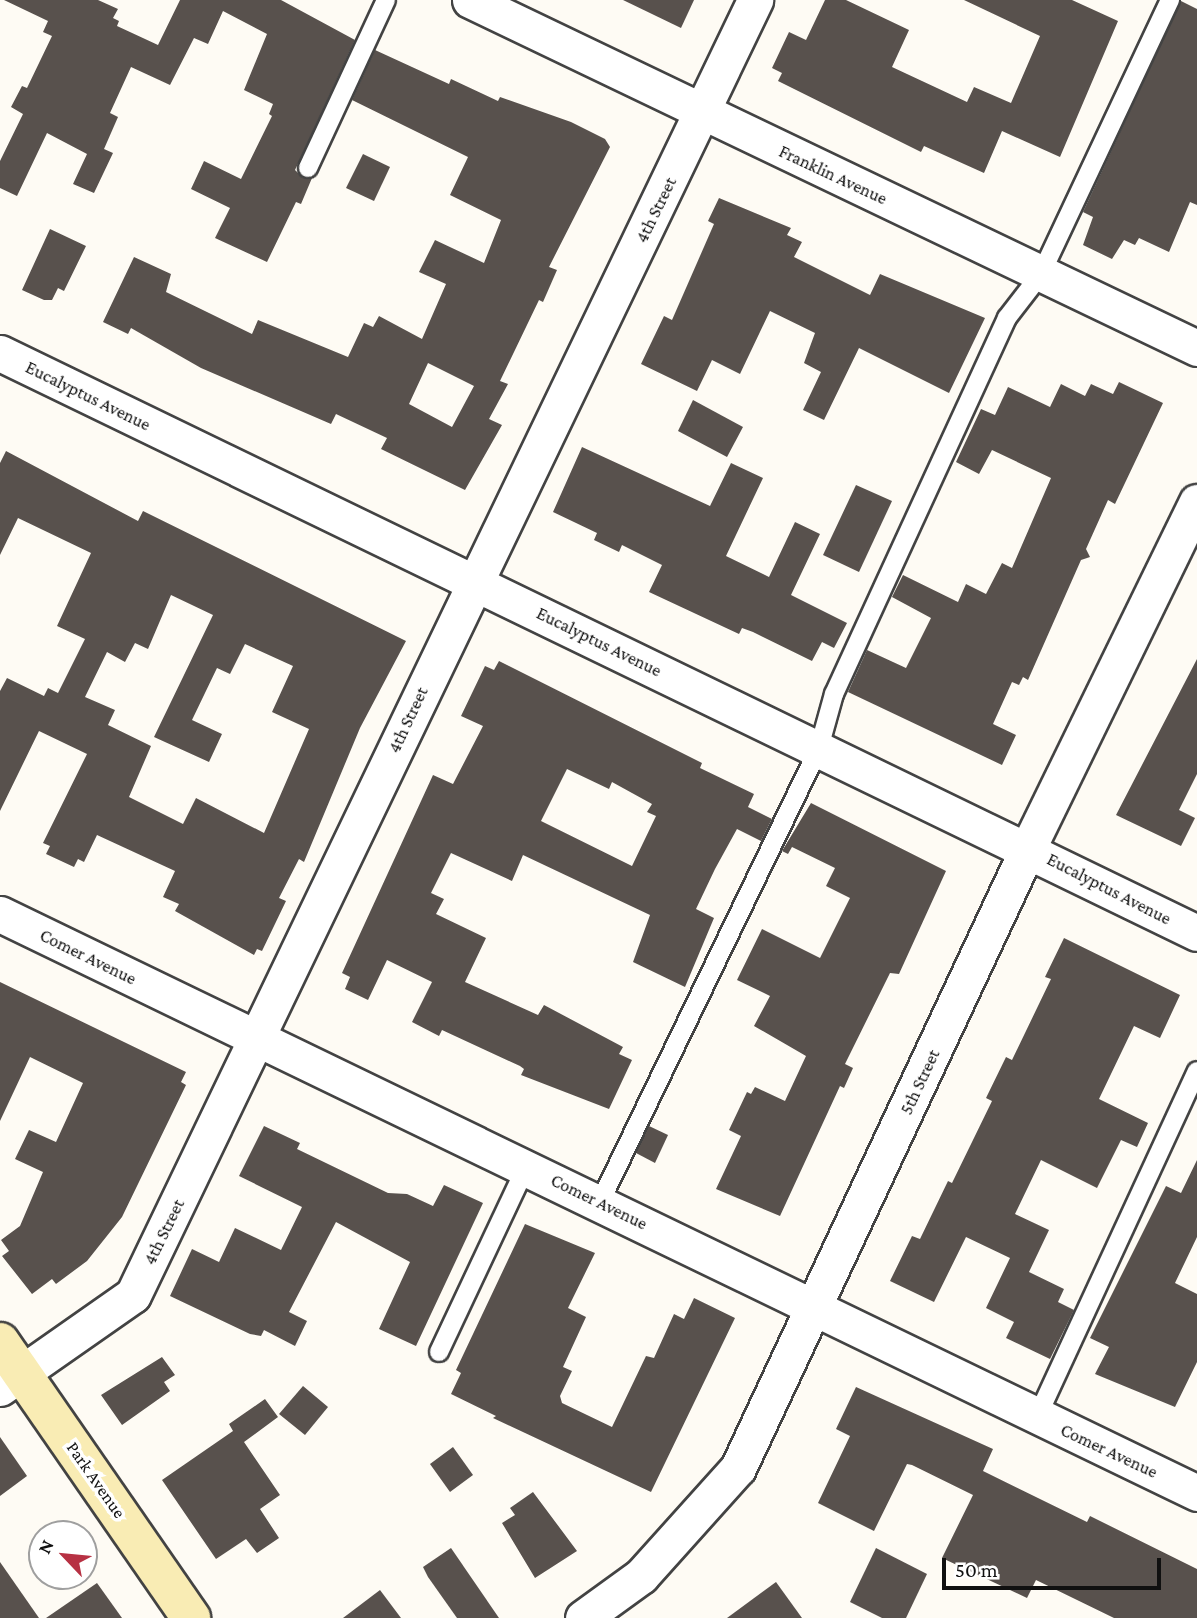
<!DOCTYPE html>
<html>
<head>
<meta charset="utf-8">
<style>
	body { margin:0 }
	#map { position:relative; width:1197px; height:1618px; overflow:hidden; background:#fefbf4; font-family:"Crimson Pro",serif }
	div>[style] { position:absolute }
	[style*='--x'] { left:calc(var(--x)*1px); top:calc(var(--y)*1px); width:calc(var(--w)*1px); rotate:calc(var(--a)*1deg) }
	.building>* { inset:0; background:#58514d }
	.roads { filter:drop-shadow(2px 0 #434343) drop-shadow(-2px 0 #434343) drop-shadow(0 2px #434343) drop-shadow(0 -2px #434343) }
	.lane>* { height:18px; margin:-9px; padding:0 9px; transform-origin:9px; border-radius:9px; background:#fff }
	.street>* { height:35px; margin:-17.5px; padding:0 17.5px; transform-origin:17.5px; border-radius:17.5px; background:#fff }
	.secondary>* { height:38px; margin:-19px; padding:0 19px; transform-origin:19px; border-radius:19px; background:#f9ecb4 }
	span { translate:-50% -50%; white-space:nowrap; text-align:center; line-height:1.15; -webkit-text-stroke:7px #fff; paint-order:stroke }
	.street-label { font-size:18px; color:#101010 }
	.north { position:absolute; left:28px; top:1520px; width:70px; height:70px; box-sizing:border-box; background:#fff; border:2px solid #9f9f9f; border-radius:50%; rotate:296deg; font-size:19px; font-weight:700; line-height:28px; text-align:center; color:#101010 }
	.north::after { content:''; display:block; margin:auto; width:24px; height:32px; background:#b73143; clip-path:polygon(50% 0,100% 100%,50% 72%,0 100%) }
	.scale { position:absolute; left:942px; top:1558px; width:219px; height:32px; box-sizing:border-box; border:4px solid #101010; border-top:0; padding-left:9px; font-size:21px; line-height:24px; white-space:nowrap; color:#101010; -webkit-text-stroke:5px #fff; paint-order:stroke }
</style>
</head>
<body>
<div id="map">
	<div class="building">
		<div style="clip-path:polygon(4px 0,98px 0,118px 9px,113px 18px,119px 21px,117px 26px,158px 45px,180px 0,281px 0,355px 40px,295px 170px,303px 178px,312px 178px,301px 204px,296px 202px,267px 262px,215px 238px,230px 208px,191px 189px,204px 161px,241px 179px,272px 116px,269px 114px,273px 104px,244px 90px,267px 34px,223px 11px,208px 44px,194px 38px,170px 85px,131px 67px,110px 113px,118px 117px,104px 149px,113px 153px,94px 193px,73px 184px,87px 154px,47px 133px,17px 196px,0 188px,0 161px,23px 114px,11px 107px,22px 86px,27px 88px,52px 36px,43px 32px,48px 21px)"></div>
		<div style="clip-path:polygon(623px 0,694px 0,681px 28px)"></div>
		<div style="clip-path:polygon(825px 0,846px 0,909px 30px,892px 67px,967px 102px,974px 87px,1011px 103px,1040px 36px,964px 0,1072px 0,1118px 21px,1060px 157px,1002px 131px,984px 173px,924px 146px,921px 152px,778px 81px,782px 73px,772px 68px,789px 32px,806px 40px)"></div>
		<div style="clip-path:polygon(1181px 1px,1197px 9px,1197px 205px,1190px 202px,1169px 252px,1139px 238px,1135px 245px,1124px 240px,1112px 259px,1083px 245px,1093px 217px,1083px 212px)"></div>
		<div style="clip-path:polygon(evenodd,375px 50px,449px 84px,451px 79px,498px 101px,500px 97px,571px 122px,605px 139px,610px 147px,549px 267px,557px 270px,543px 302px,539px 300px,500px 381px,508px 384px,489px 419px,502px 425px,465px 490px,381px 449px,387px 438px,336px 414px,331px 424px,201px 368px,131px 328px,128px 334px,103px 322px,134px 257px,171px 274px,166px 292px,252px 334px,258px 320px,348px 357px,364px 323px,373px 327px,379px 316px,422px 339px,446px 284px,419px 272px,435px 240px,484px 263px,501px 220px,450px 195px,468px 157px,352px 100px,375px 50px,428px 363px,474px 386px,452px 427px,409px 404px,428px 363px)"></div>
		<div style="clip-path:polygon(363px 154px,390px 167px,374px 201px,346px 188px)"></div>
		<div style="clip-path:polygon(719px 198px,791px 228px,787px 235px,802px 242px,794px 257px,870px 295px,880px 274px,985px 318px,949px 393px,859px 348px,824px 420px,803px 410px,821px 372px,804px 363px,815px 333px,770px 311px,740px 374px,712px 360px,697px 391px,641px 364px,664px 316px,672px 320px,714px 224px,708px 221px)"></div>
		<div style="clip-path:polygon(50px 229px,86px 246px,64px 291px,58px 288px,52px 300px,44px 300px,22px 290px)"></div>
		<div style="clip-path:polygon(1119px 382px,1163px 403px,1115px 504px,1108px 500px,1086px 549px,1090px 557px,1081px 560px,1028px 680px,1023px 677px,1019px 685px,1012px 682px,993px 724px,1016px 735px,1002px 765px,848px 692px,867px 650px,906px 668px,931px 618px,892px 597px,903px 575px,958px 602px,966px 584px,986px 594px,1002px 563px,1012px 568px,1051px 478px,992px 450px,979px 474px,956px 462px,981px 409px,995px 415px,1008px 387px,1050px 407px,1061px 384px,1085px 396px,1091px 384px,1113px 394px)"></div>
		<div style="clip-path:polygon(693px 400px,743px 427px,727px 457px,678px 431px)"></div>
		<div style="clip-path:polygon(582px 447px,710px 506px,731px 463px,763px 478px,726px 556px,769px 577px,795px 522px,820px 534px,791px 595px,847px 623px,834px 648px,822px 642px,812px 661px,753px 632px,742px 628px,739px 634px,649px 592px,662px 565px,622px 545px,619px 552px,594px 540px,597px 533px,553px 512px)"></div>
		<div style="clip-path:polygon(evenodd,6px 451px,138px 521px,143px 511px,406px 641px,360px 728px,304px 862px,299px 859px,279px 898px,286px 901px,262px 951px,257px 949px,254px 955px,175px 911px,179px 904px,163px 897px,175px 871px,97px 835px,84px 862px,78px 859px,74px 867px,46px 854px,50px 846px,43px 843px,87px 754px,39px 731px,0 811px,0 691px,7px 678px,44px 696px,48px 688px,58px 693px,85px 639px,57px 626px,91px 553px,18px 518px,0 555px,0 463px,6px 451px,171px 595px,213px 615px,154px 737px,209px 762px,222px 734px,192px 720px,217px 668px,230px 674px,245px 644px,293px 666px,272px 712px,309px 729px,264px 833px,196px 798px,183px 824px,129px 797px,151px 746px,108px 725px,115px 710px,85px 697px,107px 652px,125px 662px,135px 643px,148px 649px,171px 595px)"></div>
		<div style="clip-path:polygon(856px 485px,892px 501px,859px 572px,823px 555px)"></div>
		<div style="clip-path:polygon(1197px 659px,1197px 774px,1179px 810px,1195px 818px,1181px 846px,1116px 815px)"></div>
		<div style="clip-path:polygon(evenodd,499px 661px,702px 763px,700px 768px,754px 794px,748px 807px,772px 819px,761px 841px,737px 829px,715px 869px,696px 909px,714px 918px,685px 987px,633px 962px,650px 915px,523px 855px,512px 881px,451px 853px,431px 893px,444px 899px,436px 914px,486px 938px,465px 982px,538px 1015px,544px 1005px,623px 1047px,619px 1054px,632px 1060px,609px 1109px,521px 1075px,524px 1069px,520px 1066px,442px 1030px,439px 1036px,412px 1022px,432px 982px,387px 960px,368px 1000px,345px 989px,350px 977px,342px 973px,433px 775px,453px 784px,483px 726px,461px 716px,485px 666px,494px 670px,499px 661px,567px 769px,609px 789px,612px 782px,652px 804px,647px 812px,656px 816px,632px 866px,541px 821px,567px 769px)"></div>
		<div style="clip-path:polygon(811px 803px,946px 871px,899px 974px,890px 973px,845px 1064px,853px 1068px,844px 1088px,840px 1086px,780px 1216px,716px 1189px,741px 1136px,729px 1130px,747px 1092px,751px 1094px,755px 1087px,785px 1101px,806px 1056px,754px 1026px,770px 996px,737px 980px,762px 929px,820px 958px,850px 898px,826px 886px,835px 868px,792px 847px,788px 854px,782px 851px)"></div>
		<div style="clip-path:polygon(1064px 938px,1180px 995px,1160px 1038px,1134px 1026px,1099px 1099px,1148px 1123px,1137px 1147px,1121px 1140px,1097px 1188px,1041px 1160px,1015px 1214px,1049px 1230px,1029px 1272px,1064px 1289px,1058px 1302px,1074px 1310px,1050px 1359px,1006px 1338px,1014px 1322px,986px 1308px,1010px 1258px,966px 1237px,934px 1302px,890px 1281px,912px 1236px,920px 1239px,948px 1181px,952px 1183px,992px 1101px,986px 1098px,1006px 1057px,1012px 1060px,1051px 979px,1045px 977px)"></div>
		<div style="clip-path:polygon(0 982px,186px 1072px,181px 1082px,186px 1085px,122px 1217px,87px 1261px,56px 1284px,52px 1279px,32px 1294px,2px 1256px,9px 1251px,1px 1240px,20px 1226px,43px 1172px,15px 1159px,29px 1130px,56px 1142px,83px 1083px,30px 1057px,0 1121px)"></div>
		<div style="clip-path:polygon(264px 1126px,300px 1143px,297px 1149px,388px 1193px,407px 1194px,433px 1206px,444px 1185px,483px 1203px,416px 1346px,379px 1329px,410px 1262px,336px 1222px,289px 1312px,307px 1321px,295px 1346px,264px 1330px,261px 1336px,250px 1334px,170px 1296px,192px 1249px,219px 1262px,235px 1228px,281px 1250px,302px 1207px,239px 1176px)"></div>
		<div style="clip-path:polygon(649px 1126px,668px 1135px,655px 1163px,636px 1153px)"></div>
		<div style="clip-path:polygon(1197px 1160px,1197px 1237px,1175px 1283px,1197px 1294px,1197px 1362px,1175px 1407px,1095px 1374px,1109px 1347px,1090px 1338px,1166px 1186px,1181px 1193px)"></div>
		<div style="clip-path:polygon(525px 1224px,595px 1253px,568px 1308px,586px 1317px,563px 1367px,572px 1371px,560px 1396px,562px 1403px,612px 1427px,646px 1356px,654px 1358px,674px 1314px,684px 1319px,694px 1298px,735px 1318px,651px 1492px,493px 1418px,496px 1416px,451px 1394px,461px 1373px,456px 1370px)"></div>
		<div style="clip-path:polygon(162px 1357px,175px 1375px,164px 1382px,170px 1391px,122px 1425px,101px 1395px)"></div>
		<div style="clip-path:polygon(303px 1386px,328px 1407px,305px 1435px,279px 1414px)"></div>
		<div style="clip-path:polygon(856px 1387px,993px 1449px,983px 1471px,1087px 1522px,1090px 1516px,1197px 1569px,1197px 1618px,1114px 1618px,1036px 1580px,1027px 1598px,942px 1558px,973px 1495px,912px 1465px,907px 1464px,874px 1531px,818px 1503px,850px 1436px,836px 1429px)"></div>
		<div style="clip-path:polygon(265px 1399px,278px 1417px,244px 1442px,280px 1495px,260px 1509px,279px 1538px,257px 1553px,246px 1539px,216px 1559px,162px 1480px,233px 1431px,229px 1424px)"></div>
		<div style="clip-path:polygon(0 1437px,27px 1476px,0 1496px)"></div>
		<div style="clip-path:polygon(453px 1447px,473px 1475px,450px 1492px,430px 1464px)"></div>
		<div style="clip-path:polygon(533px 1492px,577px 1551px,535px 1578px,502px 1523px,515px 1515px,510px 1508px)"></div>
		<div style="clip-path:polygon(451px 1548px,499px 1618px,457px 1618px,428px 1577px,423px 1567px)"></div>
		<div style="clip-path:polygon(876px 1548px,927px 1574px,906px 1618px,882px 1618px,850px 1602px)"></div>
		<div style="clip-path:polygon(0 1562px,39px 1618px,0 1618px)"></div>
		<div style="clip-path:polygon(776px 1582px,802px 1618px,727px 1618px)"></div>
		<div style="clip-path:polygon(97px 1583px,122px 1618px,46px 1618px)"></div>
		<div style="clip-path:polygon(380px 1590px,401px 1618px,343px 1618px)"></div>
	</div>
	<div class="roads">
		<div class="lane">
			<div style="--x:308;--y:168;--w:185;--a:-65.1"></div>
			<div style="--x:600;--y:1202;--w:504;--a:-64.25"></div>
			<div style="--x:819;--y:748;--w:56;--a:-74.5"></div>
			<div style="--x:834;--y:694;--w:414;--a:-65.3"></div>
			<div style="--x:1007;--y:318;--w:56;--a:-52.3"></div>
			<div style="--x:1041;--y:274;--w:303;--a:-64.8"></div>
			<div style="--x:439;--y:1352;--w:204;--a:-64.8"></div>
			<div style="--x:1037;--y:1417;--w:381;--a:-65.2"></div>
		</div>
		<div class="street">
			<div style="--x:470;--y:0;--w:806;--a:25.58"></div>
			<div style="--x:0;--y:353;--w:1330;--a:25.85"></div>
			<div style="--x:0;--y:914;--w:1330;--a:25.81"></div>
			<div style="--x:0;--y:1388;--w:162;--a:-35"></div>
			<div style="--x:133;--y:1295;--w:1437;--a:-64.34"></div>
			<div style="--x:583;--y:1618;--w:72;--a:-35.9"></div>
			<div style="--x:641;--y:1576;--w:145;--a:-48.1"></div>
			<div style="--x:738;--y:1468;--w:684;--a:-64.93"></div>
			<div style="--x:1028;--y:848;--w:385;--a:-64"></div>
		</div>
		<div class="secondary">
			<div style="--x:0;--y:1342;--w:336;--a:55.3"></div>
		</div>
	</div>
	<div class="street-label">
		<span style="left:833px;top:175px;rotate:25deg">Franklin Avenue</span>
		<span style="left:656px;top:210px;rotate:-64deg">4th Street</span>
		<span style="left:88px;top:396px;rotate:26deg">Eucalyptus Avenue</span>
		<span style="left:599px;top:642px;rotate:26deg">Eucalyptus Avenue</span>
		<span style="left:408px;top:720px;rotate:-65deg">4th Street</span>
		<span style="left:1109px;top:889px;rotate:27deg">Eucalyptus Avenue</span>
		<span style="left:88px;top:957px;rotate:26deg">Comer Avenue</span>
		<span style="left:920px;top:1082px;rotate:-65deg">5th Street</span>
		<span style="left:599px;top:1202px;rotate:26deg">Comer Avenue</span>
		<span style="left:164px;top:1232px;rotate:-64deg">4th Street</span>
		<span style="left:1109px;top:1451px;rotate:25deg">Comer Avenue</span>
		<span style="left:96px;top:1480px;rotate:55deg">Park Avenue</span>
	</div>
	<div class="north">N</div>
	<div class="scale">50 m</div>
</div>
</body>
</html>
